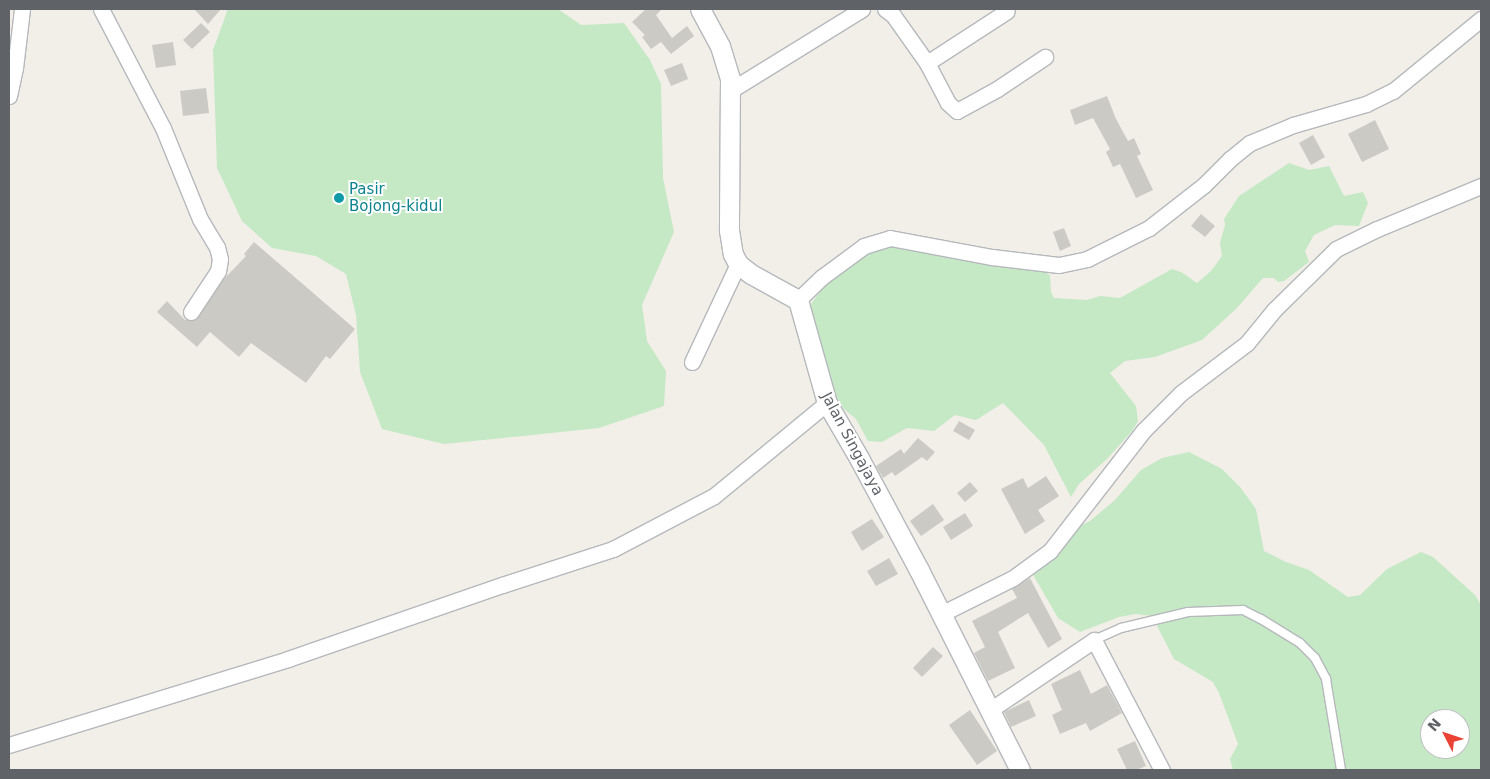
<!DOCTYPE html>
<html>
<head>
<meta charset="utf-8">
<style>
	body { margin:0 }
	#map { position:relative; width:1490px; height:779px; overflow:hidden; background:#f1efe8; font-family:"DejaVu Sans",sans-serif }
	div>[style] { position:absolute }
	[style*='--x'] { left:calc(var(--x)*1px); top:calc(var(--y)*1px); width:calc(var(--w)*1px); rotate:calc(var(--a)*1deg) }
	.green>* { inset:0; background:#c5e8c5 }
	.building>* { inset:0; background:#cccac5 }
	.roads { filter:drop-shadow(1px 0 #b5b8bc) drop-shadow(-1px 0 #b5b8bc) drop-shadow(0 1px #b5b8bc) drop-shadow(0 -1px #b5b8bc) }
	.service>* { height:8px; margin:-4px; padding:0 4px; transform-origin:4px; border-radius:4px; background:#fff }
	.minor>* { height:15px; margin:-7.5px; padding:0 7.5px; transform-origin:7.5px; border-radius:7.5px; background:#fff }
	.tertiary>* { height:19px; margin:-9.5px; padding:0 9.5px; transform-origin:9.5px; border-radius:9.5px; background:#fff }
	.dots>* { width:14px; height:14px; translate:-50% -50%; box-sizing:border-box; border:2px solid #fff; border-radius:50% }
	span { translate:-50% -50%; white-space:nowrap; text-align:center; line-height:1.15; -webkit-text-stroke:4px #fff; paint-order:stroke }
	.culture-label { font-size:15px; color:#0d838f }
	.left { translate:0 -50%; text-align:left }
	.street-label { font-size:15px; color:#5f6368 }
	.frame { position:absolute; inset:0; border:10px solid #5f6368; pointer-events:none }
	.north { position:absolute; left:1420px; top:709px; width:50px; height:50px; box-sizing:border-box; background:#fff; border:1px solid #bfc1c3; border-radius:50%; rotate:311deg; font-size:14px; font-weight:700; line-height:20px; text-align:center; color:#5f6368 }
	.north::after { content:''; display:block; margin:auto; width:18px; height:22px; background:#ea4335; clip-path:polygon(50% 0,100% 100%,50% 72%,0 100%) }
</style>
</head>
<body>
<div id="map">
	<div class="green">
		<div style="clip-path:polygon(228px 9px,558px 9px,581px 25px,624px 23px,650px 60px,661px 84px,663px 178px,674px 232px,642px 305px,647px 341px,666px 371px,664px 406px,599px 428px,444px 444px,382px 429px,360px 372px,356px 315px,346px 274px,316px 256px,272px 248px,242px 221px,217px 168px,213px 50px)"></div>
		<div style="clip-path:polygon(1289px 163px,1309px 170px,1329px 166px,1344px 196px,1363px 192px,1368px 203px,1359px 226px,1335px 225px,1314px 235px,1305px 251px,1309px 262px,1284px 281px,1278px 282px,1274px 278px,1263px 278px,1236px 309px,1202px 340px,1155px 357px,1125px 361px,1110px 373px,1136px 406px,1138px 421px,1132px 431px,1107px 459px,1079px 484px,1071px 497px,1044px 445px,1003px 403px,976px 420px,955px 415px,934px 431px,907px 428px,882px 442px,868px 441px,856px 419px,844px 409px,832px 389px,813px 335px,811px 304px,822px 289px,860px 256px,882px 246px,901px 245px,1035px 266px,1050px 275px,1051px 292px,1054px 298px,1087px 300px,1100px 296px,1120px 298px,1172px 269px,1181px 272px,1197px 283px,1211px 271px,1222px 256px,1220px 243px,1225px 225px,1224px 219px,1239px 196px)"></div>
		<div style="clip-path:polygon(evenodd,1189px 452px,1222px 469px,1240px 487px,1256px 509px,1264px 551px,1286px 562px,1309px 570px,1348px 597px,1360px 595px,1387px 569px,1421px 552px,1433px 557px,1475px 595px,1481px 605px,1481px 770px,1233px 770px,1230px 759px,1238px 744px,1219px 693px,1213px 682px,1174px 659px,1152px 616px,1136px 614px,1119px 617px,1080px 632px,1058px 618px,1031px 571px,1072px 530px,1090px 521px,1115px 500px,1141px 470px,1162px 458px,1189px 452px,1430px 719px,1460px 719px,1460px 749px,1430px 749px,1430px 719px)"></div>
	</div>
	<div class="building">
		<div style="clip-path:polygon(194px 9px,221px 9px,208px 24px)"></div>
		<div style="clip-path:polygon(646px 9px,662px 9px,656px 15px,672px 38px,687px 26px,694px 36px,671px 54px,661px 42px,651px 49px,642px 37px,645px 35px,632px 22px)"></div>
		<div style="clip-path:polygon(201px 23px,210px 32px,192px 49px,183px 40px)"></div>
		<div style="clip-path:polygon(173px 42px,176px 65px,156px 68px,152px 45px)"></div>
		<div style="clip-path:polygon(682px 63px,688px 79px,671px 86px,664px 70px)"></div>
		<div style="clip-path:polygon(206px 88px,209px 113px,183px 116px,180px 91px)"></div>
		<div style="clip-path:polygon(1107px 96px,1116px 119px,1128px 141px,1134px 138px,1141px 154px,1137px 156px,1153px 190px,1136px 198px,1120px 164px,1113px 167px,1106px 152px,1110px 149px,1093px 118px,1075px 125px,1070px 110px)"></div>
		<div style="clip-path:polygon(1375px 120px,1389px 149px,1362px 162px,1348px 134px)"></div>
		<div style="clip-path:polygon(1313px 135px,1325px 157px,1311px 165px,1299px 143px)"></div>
		<div style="clip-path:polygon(1201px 214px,1215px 226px,1205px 237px,1191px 226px)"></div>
		<div style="clip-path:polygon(1064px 228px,1071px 246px,1060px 251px,1053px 232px)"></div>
		<div style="clip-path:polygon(254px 242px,355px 329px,330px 359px,326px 356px,306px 383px,251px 343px,239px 357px,210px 332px,197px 347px,157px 312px,167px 301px,185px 320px,196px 320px,224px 279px,246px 256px,244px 254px)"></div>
		<div style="clip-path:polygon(959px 421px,975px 430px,969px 440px,953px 431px)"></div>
		<div style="clip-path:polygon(918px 438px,935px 452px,927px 461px,922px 457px,895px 476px,892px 472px,883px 478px,876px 466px,901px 449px,904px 454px)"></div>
		<div style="clip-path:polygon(1046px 476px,1059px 496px,1038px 510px,1045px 521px,1025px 534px,1001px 489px,1023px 478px,1028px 488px)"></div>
		<div style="clip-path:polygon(970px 482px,978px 491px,965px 502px,957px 493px)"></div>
		<div style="clip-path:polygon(933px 504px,944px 520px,921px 536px,910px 521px)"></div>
		<div style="clip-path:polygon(965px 513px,973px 526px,951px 540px,943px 527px)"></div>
		<div style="clip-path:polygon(872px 519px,884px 537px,862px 551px,851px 532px)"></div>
		<div style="clip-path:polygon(889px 558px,898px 574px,876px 586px,867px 571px)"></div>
		<div style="clip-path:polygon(1030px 578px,1062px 639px,1048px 648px,1028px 613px,998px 632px,1015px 668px,988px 681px,974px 653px,985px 647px,972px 621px,1017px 598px,1012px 589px)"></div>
		<div style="clip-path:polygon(933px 647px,943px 656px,922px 677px,913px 668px)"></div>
		<div style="clip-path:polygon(1080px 670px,1091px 694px,1107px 685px,1122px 713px,1090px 731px,1086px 723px,1060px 734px,1052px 715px,1062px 710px,1051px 684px)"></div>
		<div style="clip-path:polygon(1029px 700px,1036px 716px,1011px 727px,1004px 712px)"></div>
		<div style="clip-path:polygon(970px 710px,997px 751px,977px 765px,949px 725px)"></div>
		<div style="clip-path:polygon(1135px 741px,1146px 766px,1136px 770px,1127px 770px,1117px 749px)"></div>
	</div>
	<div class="roads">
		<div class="service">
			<div style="--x:1094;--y:640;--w:30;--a:-24"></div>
			<div style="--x:1121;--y:628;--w:69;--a:-13.4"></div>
			<div style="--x:1188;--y:612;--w:55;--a:-2.1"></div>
			<div style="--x:1243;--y:610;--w:20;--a:27"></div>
			<div style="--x:1261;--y:619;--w:46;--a:31.6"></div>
			<div style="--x:1300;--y:643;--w:21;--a:45"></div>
			<div style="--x:1315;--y:658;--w:24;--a:62"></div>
			<div style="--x:1326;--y:679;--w:92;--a:80.6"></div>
		</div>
		<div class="minor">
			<div style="--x:101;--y:9;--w:134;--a:62.5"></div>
			<div style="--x:163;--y:128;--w:98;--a:67.9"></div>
			<div style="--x:200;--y:219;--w:33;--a:59"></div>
			<div style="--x:217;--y:247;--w:12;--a:76"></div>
			<div style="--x:220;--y:259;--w:12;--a:99"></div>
			<div style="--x:218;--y:271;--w:49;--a:123.4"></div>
			<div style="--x:885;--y:9;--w:10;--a:37"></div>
			<div style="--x:893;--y:15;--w:59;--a:54.7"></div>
			<div style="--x:927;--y:63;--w:45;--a:62.3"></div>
			<div style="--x:948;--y:103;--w:12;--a:42"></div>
			<div style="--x:957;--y:111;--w:46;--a:-28.8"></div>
			<div style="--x:997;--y:89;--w:58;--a:-33.7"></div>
			<div style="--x:927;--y:63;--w:95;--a:-33"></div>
			<div style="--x:731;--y:90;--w:154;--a:-31.7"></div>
			<div style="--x:9;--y:96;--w:29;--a:-78"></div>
			<div style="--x:15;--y:68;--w:59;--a:-83.2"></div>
			<div style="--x:798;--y:300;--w:33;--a:-44"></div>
			<div style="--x:822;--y:277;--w:52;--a:-36.4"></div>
			<div style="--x:864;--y:246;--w:27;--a:-17"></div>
			<div style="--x:890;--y:238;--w:104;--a:10.6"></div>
			<div style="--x:992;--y:257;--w:67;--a:6.8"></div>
			<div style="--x:1059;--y:265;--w:29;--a:-12"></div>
			<div style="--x:1087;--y:259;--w:69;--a:-26.6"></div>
			<div style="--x:1149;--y:228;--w:70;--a:-38"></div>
			<div style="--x:1204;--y:185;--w:37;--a:-45"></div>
			<div style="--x:1230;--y:159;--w:26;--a:-39"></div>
			<div style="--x:1250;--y:143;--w:47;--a:-22.7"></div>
			<div style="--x:1293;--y:125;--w:76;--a:-16"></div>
			<div style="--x:1366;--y:104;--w:30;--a:-26"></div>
			<div style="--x:1393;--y:91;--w:114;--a:-39.3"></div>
			<div style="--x:692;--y:362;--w:108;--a:-64.9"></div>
			<div style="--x:941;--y:614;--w:80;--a:-26.6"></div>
			<div style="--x:1013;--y:578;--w:46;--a:-36.1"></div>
			<div style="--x:1050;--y:551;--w:153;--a:-52.2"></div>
			<div style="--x:1144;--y:430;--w:52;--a:-45"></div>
			<div style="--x:1181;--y:393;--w:83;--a:-37.1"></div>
			<div style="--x:1247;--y:343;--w:43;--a:-50.7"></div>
			<div style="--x:1274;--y:310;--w:87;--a:-44.5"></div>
			<div style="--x:1336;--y:249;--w:46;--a:-26"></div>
			<div style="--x:1377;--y:229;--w:113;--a:-22.5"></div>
			<div style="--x:990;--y:710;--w:125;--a:-33.9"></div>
			<div style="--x:1094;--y:640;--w:147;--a:62.4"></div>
			<div style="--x:9;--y:745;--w:292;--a:-17.1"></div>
			<div style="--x:288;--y:659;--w:226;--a:-19.1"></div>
			<div style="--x:502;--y:585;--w:117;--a:-18"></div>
			<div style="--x:613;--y:549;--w:114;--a:-27.7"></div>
			<div style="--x:714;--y:496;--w:146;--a:-39.5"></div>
		</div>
		<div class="tertiary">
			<div style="--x:700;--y:9;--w:42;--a:61.6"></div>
			<div style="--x:720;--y:46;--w:34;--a:73"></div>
			<div style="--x:730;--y:79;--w:151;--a:90.4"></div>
			<div style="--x:729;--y:230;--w:24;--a:81"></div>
			<div style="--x:733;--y:254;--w:11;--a:63"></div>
			<div style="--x:738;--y:264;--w:16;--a:38"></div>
			<div style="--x:751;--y:274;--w:54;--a:29"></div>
			<div style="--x:798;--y:300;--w:107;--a:74.3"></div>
			<div style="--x:827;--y:403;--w:66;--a:59.9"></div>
			<div style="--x:860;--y:460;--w:125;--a:61.8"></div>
			<div style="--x:919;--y:570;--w:224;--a:63.2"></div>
		</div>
	</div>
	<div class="dots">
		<div style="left:339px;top:198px;background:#0f9aa8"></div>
	</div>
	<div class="culture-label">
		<span class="left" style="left:349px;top:198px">Pasir<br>Bojong-kidul</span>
	</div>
	<div class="street-label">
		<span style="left:852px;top:444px;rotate:62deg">Jalan Singajaya</span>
	</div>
	<div class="frame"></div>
	<div class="north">N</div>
</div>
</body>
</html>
